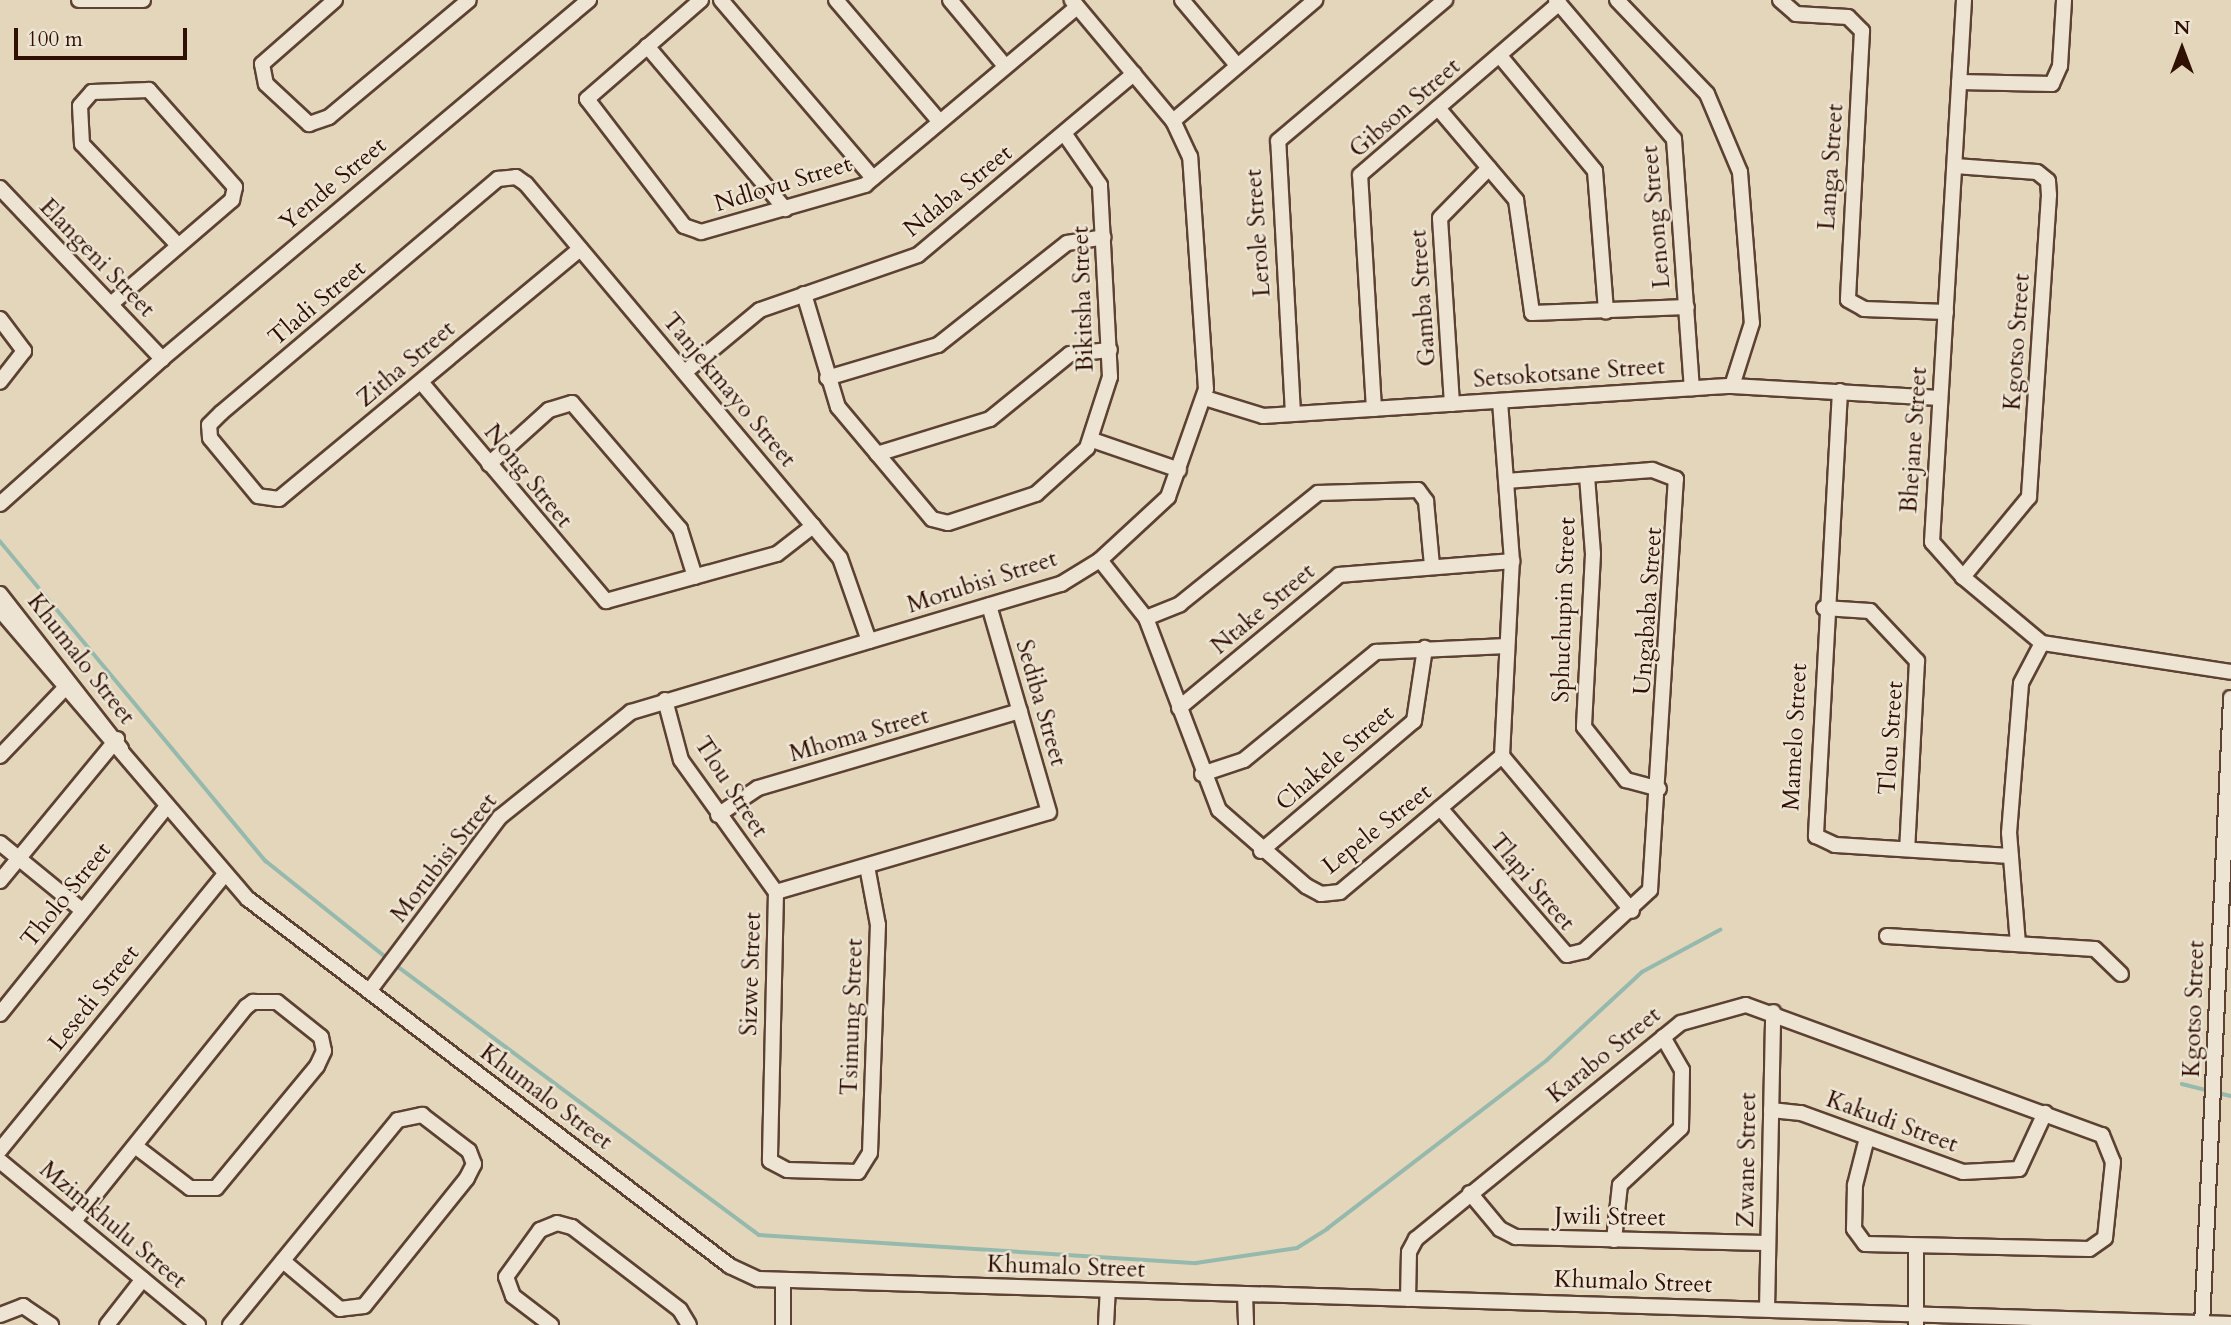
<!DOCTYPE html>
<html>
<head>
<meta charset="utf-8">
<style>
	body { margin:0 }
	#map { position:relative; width:2231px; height:1325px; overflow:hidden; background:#e3d6bb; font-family:Cardo,serif }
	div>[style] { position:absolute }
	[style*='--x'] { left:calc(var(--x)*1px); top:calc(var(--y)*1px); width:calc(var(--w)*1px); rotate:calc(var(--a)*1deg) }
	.stream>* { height:3.5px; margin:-1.75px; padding:0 1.75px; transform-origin:1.75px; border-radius:1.75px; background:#96b9ad }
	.roads { filter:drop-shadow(2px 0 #5d4132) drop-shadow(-2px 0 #5d4132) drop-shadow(0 2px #5d4132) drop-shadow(0 -2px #5d4132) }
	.minor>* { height:14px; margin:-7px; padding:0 7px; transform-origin:7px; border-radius:7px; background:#ede4d3 }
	span { translate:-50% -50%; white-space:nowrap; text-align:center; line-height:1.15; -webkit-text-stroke:5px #ede4d3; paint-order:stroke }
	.street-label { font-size:24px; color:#300f04 }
	.north { position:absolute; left:2147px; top:14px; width:70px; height:70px; -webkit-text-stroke:5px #ede4d3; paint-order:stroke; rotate:0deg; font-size:19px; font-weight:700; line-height:28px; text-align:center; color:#300f04 }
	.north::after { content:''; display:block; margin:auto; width:24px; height:32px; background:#300f04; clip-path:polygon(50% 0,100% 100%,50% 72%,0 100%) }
	.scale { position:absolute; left:14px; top:28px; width:173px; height:32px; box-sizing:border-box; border:4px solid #300f04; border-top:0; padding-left:9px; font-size:21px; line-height:24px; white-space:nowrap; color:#300f04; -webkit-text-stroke:5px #ede4d3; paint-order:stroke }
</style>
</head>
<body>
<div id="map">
	<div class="stream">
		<div style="--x:0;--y:541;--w:416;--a:50.3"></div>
		<div style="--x:266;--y:861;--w:155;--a:38.7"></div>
		<div style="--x:393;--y:963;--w:456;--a:36.6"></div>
		<div style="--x:759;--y:1235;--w:438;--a:3.7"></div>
		<div style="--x:1196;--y:1263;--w:102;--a:-8.4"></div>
		<div style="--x:1297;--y:1248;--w:36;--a:-32"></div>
		<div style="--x:1327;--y:1229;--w:277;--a:-37.5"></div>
		<div style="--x:1547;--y:1060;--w:129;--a:-42.8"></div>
		<div style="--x:1642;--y:972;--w:89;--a:-28.3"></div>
		<div style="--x:2182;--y:1084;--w:29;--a:14"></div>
		<div style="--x:2218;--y:1093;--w:13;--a:13"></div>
	</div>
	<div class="roads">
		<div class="minor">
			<div style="--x:79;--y:0;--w:64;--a:0"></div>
			<div style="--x:335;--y:0;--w:97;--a:138.8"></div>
			<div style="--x:262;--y:64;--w:20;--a:79"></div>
			<div style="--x:266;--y:84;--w:59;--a:42.9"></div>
			<div style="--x:309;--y:124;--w:21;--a:-19"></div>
			<div style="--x:329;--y:117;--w:182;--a:-39.9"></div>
			<div style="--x:701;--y:0;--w:151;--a:139"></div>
			<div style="--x:587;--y:99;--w:160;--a:52.6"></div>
			<div style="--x:684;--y:226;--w:18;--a:19"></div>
			<div style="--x:701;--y:232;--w:171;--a:-16"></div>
			<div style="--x:865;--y:185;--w:277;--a:-40"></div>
			<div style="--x:721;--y:0;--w:234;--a:49.5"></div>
			<div style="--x:836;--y:0;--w:159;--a:49.6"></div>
			<div style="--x:950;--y:0;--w:86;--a:50.2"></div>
			<div style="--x:1182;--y:0;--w:85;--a:49.8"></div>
			<div style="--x:1556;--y:0;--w:182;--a:49.7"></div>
			<div style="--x:1674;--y:139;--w:250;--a:85.9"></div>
			<div style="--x:1617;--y:0;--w:130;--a:46.2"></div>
			<div style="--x:1707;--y:94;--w:85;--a:67.1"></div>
			<div style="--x:1740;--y:172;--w:151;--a:85.5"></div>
			<div style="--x:1752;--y:323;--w:66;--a:107.6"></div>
			<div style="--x:1780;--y:0;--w:21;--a:41"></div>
			<div style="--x:1796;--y:14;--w:52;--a:3.3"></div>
			<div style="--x:1848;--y:17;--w:20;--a:45"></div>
			<div style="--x:1862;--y:31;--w:269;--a:93"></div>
			<div style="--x:1848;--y:300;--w:18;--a:29"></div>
			<div style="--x:1864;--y:309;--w:82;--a:2.1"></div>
			<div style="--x:1964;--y:0;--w:543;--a:93.38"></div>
			<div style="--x:1932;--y:542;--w:47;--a:48.5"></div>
			<div style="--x:1963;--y:577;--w:103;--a:39.9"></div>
			<div style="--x:2042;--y:643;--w:191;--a:8.7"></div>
			<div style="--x:647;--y:46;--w:214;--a:49.7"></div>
			<div style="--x:1500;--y:56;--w:149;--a:50.4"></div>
			<div style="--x:1595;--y:171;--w:141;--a:85.5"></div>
			<div style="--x:1959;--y:82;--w:93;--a:1.2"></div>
			<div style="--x:2052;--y:84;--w:20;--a:-66"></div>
			<div style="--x:2060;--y:66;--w:66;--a:-86.5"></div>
			<div style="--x:1438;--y:108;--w:121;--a:49.7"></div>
			<div style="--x:1516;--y:200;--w:114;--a:81.9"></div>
			<div style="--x:1532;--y:313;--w:155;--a:-2.2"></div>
			<div style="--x:1173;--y:121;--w:187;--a:-40.4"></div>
			<div style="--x:1955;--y:166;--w:82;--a:4.2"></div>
			<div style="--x:2037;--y:172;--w:14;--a:39"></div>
			<div style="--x:2048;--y:181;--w:14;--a:86"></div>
			<div style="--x:2049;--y:195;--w:303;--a:93.8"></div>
			<div style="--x:2029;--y:497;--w:104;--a:129.5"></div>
			<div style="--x:0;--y:188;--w:236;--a:46.5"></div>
			<div style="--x:580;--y:249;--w:391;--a:140.3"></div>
			<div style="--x:279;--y:499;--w:21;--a:-172"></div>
			<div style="--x:258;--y:496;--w:75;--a:-129.6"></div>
			<div style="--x:210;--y:438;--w:13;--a:-94"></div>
			<div style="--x:209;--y:425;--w:17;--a:-45"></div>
			<div style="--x:221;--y:413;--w:363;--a:-40.2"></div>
			<div style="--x:498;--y:179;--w:18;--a:-6"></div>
			<div style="--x:516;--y:177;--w:12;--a:35"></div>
			<div style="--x:526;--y:184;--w:488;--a:50"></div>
			<div style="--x:840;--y:558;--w:88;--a:70.7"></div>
			<div style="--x:804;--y:294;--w:118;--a:73.3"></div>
			<div style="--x:838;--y:407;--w:146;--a:50"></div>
			<div style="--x:932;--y:519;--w:16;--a:14"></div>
			<div style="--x:948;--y:523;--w:93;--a:-18.2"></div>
			<div style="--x:1036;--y:494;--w:69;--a:-42"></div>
			<div style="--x:1087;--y:448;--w:75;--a:-72.1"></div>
			<div style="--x:1110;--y:377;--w:192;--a:-93"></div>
			<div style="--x:1100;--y:185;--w:63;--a:-124.7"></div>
			<div style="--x:111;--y:304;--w:160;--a:-40.7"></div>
			<div style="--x:232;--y:200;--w:13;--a:-77"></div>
			<div style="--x:235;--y:187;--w:130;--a:-131.6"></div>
			<div style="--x:149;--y:90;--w:57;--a:178"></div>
			<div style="--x:92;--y:92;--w:18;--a:131"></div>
			<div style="--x:80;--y:106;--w:38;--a:87"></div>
			<div style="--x:82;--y:144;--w:138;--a:46.5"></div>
			<div style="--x:0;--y:319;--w:40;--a:53"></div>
			<div style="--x:24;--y:351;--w:39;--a:128"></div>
			<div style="--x:685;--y:372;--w:97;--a:-39.6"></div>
			<div style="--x:760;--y:310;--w:167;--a:-19.2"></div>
			<div style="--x:918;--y:255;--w:282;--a:-40"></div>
			<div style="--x:827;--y:378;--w:116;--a:-16.6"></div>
			<div style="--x:938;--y:345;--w:164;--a:-38.3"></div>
			<div style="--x:1067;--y:243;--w:37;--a:-9"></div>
			<div style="--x:421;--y:382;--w:287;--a:49.8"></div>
			<div style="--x:606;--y:601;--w:177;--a:-15.4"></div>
			<div style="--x:777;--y:554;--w:46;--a:-37.9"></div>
			<div style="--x:1840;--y:391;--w:446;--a:93.1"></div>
			<div style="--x:1816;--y:836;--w:21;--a:25"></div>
			<div style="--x:1835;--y:845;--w:176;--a:3.6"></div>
			<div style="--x:1205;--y:398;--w:61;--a:17.2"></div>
			<div style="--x:1263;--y:416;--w:470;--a:-3.7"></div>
			<div style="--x:1732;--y:386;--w:208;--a:3.3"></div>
			<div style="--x:1452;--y:404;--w:186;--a:-93.7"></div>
			<div style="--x:1440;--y:218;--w:70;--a:-45.6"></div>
			<div style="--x:1374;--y:409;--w:234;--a:-93.4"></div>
			<div style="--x:1360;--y:175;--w:263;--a:-40.8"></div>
			<div style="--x:1293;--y:414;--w:273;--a:-93.1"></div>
			<div style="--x:1278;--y:141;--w:219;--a:-40.2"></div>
			<div style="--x:1092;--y:440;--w:92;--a:19"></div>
			<div style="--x:877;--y:454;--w:118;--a:-17.2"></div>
			<div style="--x:990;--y:419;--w:103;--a:-39.1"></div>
			<div style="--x:1070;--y:354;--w:40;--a:-5.7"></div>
			<div style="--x:489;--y:464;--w:81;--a:-42"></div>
			<div style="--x:549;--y:410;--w:24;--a:-17"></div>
			<div style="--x:572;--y:403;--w:166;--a:49.4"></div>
			<div style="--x:680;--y:529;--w:50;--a:72.6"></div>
			<div style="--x:1587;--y:476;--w:78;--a:85.6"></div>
			<div style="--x:1593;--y:554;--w:173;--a:93"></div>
			<div style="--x:1584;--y:727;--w:68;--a:51.6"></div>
			<div style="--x:1626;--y:780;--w:34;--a:15"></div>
			<div style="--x:0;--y:504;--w:217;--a:-41.8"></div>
			<div style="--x:162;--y:359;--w:558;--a:-40.06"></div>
			<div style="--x:1100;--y:560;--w:74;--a:51.6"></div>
			<div style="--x:1146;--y:618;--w:205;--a:69.2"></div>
			<div style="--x:1219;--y:810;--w:116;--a:41.1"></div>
			<div style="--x:1306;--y:886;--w:17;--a:28"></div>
			<div style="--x:1321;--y:894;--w:19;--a:-6"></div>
			<div style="--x:1340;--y:892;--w:212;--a:-40"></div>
			<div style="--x:1502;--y:756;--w:195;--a:-87.1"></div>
			<div style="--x:1512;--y:561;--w:160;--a:-94.3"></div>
			<div style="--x:0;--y:594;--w:197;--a:52"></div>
			<div style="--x:1824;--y:608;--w:46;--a:3.7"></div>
			<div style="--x:1870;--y:611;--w:69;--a:46.8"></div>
			<div style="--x:1917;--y:661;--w:188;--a:93"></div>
			<div style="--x:0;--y:610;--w:381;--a:49.4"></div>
			<div style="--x:248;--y:899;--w:606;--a:37.29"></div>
			<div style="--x:730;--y:1266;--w:31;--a:25"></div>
			<div style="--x:758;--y:1279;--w:1474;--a:1.75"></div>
			<div style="--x:1146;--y:618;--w:37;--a:-22"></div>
			<div style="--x:1180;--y:604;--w:177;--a:-38.8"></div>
			<div style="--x:1318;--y:493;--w:100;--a:-1.7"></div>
			<div style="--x:1418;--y:490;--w:14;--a:54"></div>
			<div style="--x:1426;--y:501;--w:65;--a:84.7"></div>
			<div style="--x:665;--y:700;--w:62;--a:75.1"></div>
			<div style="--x:681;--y:760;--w:163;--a:54.3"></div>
			<div style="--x:1179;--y:708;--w:208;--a:-39.7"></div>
			<div style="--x:1339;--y:575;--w:174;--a:-4.6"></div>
			<div style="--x:0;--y:756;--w:93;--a:-46.3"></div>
			<div style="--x:1502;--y:756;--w:202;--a:50"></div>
			<div style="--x:1202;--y:774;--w:44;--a:-18.4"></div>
			<div style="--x:1244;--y:760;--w:171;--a:-39.3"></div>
			<div style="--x:1376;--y:652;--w:131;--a:-2.6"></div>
			<div style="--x:1440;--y:808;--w:194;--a:49.2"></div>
			<div style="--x:1567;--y:955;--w:17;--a:-13"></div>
			<div style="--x:1584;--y:951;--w:90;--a:-42.7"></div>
			<div style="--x:1650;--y:890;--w:412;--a:-86.4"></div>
			<div style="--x:1676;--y:479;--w:26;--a:-159"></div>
			<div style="--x:1652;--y:470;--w:146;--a:175.7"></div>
			<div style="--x:718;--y:815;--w:48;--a:-34"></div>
			<div style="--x:758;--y:788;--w:273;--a:-16.4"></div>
			<div style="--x:0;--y:843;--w:106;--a:39.3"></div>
			<div style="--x:1261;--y:851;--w:201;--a:-40.4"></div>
			<div style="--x:1414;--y:721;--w:74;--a:-81.4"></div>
			<div style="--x:0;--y:881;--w:184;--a:-50.5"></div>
			<div style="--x:776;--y:892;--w:269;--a:91.3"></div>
			<div style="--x:770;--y:1161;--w:19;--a:28"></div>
			<div style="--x:787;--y:1170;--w:71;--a:1.6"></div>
			<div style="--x:858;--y:1172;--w:22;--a:-58"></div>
			<div style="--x:870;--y:1153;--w:228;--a:-88"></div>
			<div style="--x:878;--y:925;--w:60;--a:-100.6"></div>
			<div style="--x:776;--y:892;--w:284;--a:-16.3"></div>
			<div style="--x:1049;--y:812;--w:215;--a:-106.2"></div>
			<div style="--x:1887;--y:936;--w:208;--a:3.6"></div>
			<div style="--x:2095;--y:949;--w:36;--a:44"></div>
			<div style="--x:2018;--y:944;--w:111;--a:-94.6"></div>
			<div style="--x:2009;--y:833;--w:150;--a:-85.4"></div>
			<div style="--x:2021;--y:683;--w:45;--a:-62.3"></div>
			<div style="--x:370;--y:990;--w:216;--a:-53.1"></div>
			<div style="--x:500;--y:817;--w:168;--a:-38.7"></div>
			<div style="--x:631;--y:712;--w:449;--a:-16.6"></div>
			<div style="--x:1061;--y:584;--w:46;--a:-31.6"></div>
			<div style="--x:1100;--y:560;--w:93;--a:-42.8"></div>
			<div style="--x:1168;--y:497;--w:114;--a:-70.6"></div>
			<div style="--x:1206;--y:389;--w:233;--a:-93.9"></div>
			<div style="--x:1190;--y:157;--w:40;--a:-115"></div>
			<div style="--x:1173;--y:121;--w:158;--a:-129.9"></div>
			<div style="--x:0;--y:1014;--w:267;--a:-51.2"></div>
			<div style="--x:1771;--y:1110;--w:30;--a:6"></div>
			<div style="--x:1801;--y:1113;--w:172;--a:20"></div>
			<div style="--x:1963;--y:1172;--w:56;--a:-3.1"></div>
			<div style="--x:2019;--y:1169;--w:62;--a:-65.1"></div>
			<div style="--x:0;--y:1150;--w:355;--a:-50.8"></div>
			<div style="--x:0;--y:1161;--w:257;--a:39.6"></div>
			<div style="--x:1470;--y:1193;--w:47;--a:50.2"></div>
			<div style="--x:1500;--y:1229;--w:18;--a:27"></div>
			<div style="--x:1516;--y:1237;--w:252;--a:1.4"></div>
			<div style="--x:74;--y:1221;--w:275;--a:-51.2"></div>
			<div style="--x:246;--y:1007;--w:9;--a:-36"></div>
			<div style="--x:253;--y:1002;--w:24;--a:0"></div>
			<div style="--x:277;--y:1002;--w:56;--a:38.5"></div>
			<div style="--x:321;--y:1037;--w:14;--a:78"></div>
			<div style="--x:324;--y:1051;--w:17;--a:115"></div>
			<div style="--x:317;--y:1066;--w:158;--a:129.6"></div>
			<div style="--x:216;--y:1188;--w:26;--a:180"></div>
			<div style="--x:190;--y:1188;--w:69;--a:-142.6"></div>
			<div style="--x:1614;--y:1240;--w:55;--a:-83.8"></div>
			<div style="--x:1620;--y:1185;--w:83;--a:-43.1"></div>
			<div style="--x:1681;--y:1128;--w:58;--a:-89"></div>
			<div style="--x:1682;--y:1070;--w:38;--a:-120"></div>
			<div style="--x:783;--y:1281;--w:44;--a:90"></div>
			<div style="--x:1245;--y:1294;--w:31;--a:88"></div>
			<div style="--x:1408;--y:1299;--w:47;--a:-88.8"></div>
			<div style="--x:1409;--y:1252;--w:15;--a:-62"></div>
			<div style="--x:1416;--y:1239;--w:342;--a:-39.2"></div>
			<div style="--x:1681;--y:1023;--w:67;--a:-15.5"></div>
			<div style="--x:1746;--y:1005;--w:379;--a:20.1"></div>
			<div style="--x:2102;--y:1135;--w:29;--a:68"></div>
			<div style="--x:2113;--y:1162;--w:76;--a:96"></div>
			<div style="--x:2105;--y:1238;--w:19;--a:145"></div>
			<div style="--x:2089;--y:1249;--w:224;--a:-178.7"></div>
			<div style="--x:1865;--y:1244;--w:19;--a:-126"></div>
			<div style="--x:1854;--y:1229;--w:44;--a:-88.7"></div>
			<div style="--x:1855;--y:1185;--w:49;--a:-75.7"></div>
			<div style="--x:1767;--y:1309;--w:297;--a:-88.8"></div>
			<div style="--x:0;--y:1315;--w:25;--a:-21"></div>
			<div style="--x:23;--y:1306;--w:34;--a:34"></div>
			<div style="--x:107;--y:1325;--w:58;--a:-52"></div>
			<div style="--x:230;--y:1325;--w:265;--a:-50.7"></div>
			<div style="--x:398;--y:1120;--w:25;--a:-12"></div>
			<div style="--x:422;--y:1115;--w:59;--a:37.5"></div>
			<div style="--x:469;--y:1151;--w:14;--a:69"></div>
			<div style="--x:474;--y:1164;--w:16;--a:117"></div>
			<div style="--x:467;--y:1178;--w:164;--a:128.8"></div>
			<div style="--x:364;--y:1306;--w:24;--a:173"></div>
			<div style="--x:340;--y:1309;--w:75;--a:-139.9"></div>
			<div style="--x:551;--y:1325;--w:48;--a:-142.7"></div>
			<div style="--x:513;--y:1296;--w:20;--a:-110"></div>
			<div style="--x:506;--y:1277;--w:58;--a:-54.1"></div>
			<div style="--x:540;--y:1230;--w:18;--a:-22"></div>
			<div style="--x:557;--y:1223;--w:16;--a:15"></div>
			<div style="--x:572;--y:1227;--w:136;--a:37.5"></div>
			<div style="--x:680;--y:1310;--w:17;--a:59"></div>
			<div style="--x:1106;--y:1325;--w:35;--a:-87"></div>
			<div style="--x:1916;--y:1325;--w:78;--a:-90"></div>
			<div style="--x:2202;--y:1325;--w:628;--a:-87.35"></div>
		</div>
	</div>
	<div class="street-label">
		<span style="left:1405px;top:108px;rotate:-41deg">Gibson Street</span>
		<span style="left:1831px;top:167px;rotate:-86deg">Langa Street</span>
		<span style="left:333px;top:184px;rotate:-40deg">Yende Street</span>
		<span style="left:783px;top:184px;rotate:-17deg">Ndlovu Street</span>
		<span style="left:958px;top:191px;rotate:-39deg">Ndaba Street</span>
		<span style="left:1656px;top:217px;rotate:-95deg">Lenong Street</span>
		<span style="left:1258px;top:233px;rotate:-94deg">Lerole Street</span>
		<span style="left:97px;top:258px;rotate:46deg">Elangeni Street</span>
		<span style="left:1423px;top:298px;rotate:-94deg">Gamba Street</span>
		<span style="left:1083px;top:299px;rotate:-92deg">Bikitsha Street</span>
		<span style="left:317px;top:303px;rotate:-40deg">Tladi Street</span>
		<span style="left:2017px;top:342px;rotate:-86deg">Kgotso Street</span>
		<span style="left:406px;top:364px;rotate:-40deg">Zitha Street</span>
		<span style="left:1569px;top:373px;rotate:-4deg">Setsokotsane Street</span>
		<span style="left:729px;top:390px;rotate:50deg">Tanjekmayo Street</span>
		<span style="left:1914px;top:440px;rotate:-86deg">Bhejane Street</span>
		<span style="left:528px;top:476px;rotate:51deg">Nong Street</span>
		<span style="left:982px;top:582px;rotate:-18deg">Morubisi Street</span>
		<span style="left:1263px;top:609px;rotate:-40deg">Ntake Street</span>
		<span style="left:1564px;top:610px;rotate:-88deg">Sphuchupin Street</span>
		<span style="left:1648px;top:611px;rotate:-86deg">Ungababa Street</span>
		<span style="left:81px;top:659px;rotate:52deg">Khumalo Street</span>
		<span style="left:1041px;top:703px;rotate:74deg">Sediba Street</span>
		<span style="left:859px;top:735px;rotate:-16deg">Mhoma Street</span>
		<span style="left:1795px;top:737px;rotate:-87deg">Mamelo Street</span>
		<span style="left:1891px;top:738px;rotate:-86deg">Tlou Street</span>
		<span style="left:1335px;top:758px;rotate:-41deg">Chakele Street</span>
		<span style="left:731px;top:787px;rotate:57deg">Tlou Street</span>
		<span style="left:1377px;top:829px;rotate:-38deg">Lepele Street</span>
		<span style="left:444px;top:858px;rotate:-52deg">Morubisi Street</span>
		<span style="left:1532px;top:882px;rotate:50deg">Tlapi Street</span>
		<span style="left:66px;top:895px;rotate:-51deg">Tholo Street</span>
		<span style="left:751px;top:974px;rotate:-88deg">Sizwe Street</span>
		<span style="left:94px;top:998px;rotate:-51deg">Lesedi Street</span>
		<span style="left:2194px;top:1009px;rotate:-88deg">Kgotso Street</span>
		<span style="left:852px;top:1017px;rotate:-88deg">Tsimung Street</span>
		<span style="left:1604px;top:1055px;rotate:-39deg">Karabo Street</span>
		<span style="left:546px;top:1097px;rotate:37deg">Khumalo Street</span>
		<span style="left:1892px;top:1122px;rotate:20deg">Kakudi Street</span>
		<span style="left:1747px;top:1160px;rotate:-89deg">Zwane Street</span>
		<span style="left:1610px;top:1217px;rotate:1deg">Jwili Street</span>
		<span style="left:113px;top:1225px;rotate:40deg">Mzimkhulu Street</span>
		<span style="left:1066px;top:1267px;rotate:2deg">Khumalo Street</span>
		<span style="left:1633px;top:1282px;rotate:2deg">Khumalo Street</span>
	</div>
	<div class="north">N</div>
	<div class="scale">100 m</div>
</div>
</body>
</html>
